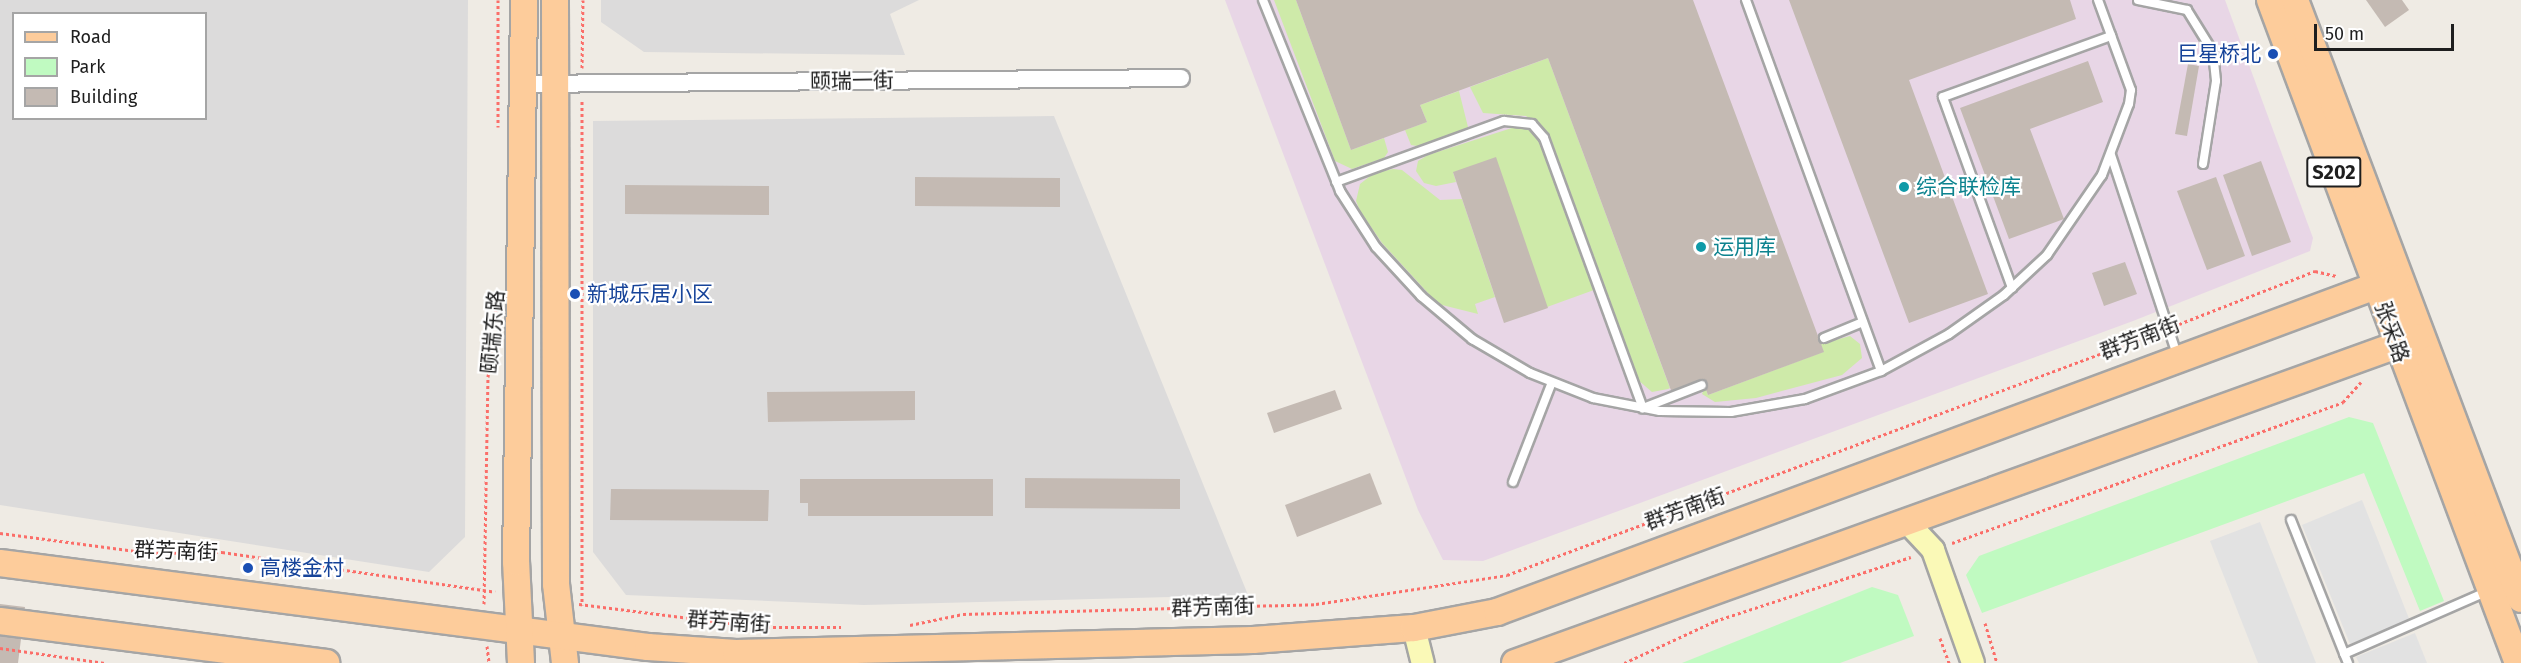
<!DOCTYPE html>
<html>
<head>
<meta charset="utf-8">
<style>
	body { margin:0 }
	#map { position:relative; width:2521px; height:663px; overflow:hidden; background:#efebe4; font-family:"Fira Sans","Noto Sans SC",sans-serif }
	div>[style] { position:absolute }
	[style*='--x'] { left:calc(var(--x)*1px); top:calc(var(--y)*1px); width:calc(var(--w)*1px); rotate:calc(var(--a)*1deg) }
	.residential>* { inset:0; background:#dcdbdb }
	.industrial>* { inset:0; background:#e8d6e6 }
	.grass>* { inset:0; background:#ceeaa9 }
	.park>* { inset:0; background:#c0fac1 }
	.parking>* { inset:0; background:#e2e2e2 }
	.building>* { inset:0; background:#c4bab3 }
	.path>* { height:3px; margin-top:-1.5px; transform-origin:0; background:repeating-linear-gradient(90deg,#fb6e69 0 3px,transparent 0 6px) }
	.roads { filter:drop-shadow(2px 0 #a5a5a5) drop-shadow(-2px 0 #a5a5a5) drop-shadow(0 2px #a5a5a5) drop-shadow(0 -2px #a5a5a5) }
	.lane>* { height:8px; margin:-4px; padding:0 4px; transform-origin:4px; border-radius:4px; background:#fff }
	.street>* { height:16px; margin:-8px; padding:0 8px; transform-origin:8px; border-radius:8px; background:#fff }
	.secondary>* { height:22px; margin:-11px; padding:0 11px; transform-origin:11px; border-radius:11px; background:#faf9b7 }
	.primary>* { height:26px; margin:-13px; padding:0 13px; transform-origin:13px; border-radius:13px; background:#fdcc9b }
	.dots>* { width:16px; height:16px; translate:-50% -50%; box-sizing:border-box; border:3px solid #fff; border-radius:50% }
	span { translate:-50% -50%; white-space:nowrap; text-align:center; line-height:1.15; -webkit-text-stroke:4.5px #fff; paint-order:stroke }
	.shield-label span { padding:2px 4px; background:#fff; border:2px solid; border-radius:4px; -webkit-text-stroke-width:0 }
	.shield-label { font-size:20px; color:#1e1e1e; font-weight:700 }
	.transit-label { font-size:21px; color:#164399 }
	.right { translate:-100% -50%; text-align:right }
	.left { translate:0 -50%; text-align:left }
	.street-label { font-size:21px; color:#1e1e1e }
	.culture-label { font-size:21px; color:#0d838f }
	.legend { position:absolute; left:12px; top:12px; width:195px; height:108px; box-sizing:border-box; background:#fff; border:2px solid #a5a5a5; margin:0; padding:8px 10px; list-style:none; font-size:18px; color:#1e1e1e }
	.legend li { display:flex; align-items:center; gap:12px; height:30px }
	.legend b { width:30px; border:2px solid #a5a5a5 }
	.scale { position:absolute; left:2314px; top:24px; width:140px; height:27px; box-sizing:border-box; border:3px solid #1e1e1e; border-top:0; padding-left:8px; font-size:18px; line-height:21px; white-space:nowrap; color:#1e1e1e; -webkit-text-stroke:4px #fff; paint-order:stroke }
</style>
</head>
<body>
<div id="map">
	<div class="residential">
		<div style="clip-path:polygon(evenodd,0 0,468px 0,465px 537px,429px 572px,0 505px,0 0,14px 14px,206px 14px,206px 118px,14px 118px,14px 14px)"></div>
		<div style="clip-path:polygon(601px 0,919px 0,890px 14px,905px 55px,644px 52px,601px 22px)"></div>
		<div style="clip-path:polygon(1054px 116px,1248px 595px,864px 605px,626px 595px,593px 552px,593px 121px)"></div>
	</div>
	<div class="industrial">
		<div style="clip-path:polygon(1225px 0,2225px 0,2313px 238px,2310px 251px,2133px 321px,1483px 561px,1443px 560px,1418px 510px)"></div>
	</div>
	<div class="grass">
		<div style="clip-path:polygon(1274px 0,1296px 0,1351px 150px,1384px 138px,1388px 152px,1384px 158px,1352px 169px,1335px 161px)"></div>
		<div style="clip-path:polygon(1548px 58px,1670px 388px,1668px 389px,1652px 392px,1638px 380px,1549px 134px,1526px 116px,1483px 113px,1470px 87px)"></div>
		<div style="clip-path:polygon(1459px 91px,1468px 127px,1423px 147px,1411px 145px,1405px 130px,1427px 122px,1420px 105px)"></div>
		<div style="clip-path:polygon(1518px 126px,1529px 129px,1541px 143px,1594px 290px,1547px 307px,1453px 172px,1456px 182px,1436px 186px,1424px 183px,1416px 171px,1418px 161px,1428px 155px)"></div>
		<div style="clip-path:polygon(1393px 169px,1402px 170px,1440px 200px,1462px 199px,1495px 297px,1475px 304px,1478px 314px,1438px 304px,1382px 243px,1360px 211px,1356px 201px,1360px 184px,1374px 173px)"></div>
		<div style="clip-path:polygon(1850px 336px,1860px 344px,1862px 358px,1842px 375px,1756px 398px,1715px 402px,1702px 394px,1705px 387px,1708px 395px,1823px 352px,1821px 344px)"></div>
	</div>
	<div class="park">
		<div style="clip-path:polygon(2349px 417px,2373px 423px,2444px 601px,2420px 611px,2364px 473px,1982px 613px,1966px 575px,1979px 556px)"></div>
		<div style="clip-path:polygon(1872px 587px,1898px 595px,1914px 636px,1840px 663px,1682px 663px)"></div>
	</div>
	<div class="parking">
		<div style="clip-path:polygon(2362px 500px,2410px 621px,2350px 644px,2302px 525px)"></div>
		<div style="clip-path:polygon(2260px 522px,2316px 663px,2258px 663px,2210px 541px)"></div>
		<div style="clip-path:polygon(2415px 633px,2427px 663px,2359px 663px,2356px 657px)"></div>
	</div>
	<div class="building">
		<div style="clip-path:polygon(1296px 0,1693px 0,1824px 352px,1708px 395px,1703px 381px,1672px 393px,1548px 58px,1420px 105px,1427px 122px,1351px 150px)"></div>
		<div style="clip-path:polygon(1789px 0,2070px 0,2076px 19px,1909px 80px,1988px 294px,1909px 323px)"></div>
		<div style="clip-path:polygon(2366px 0,2402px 0,2409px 10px,2385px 27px)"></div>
		<div style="clip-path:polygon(2088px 61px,2103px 102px,2030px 129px,2064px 219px,2009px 239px,1960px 108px)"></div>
		<div style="clip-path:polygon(2188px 64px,2199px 66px,2187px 136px,2175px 134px)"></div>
		<div style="clip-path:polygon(1496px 157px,1548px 308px,1504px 323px,1453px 172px)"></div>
		<div style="clip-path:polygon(2261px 161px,2291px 242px,2252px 256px,2223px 175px)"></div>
		<div style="clip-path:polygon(915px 177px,1060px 178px,1060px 207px,915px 206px)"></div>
		<div style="clip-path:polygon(2216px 177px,2245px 256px,2207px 270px,2177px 191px)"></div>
		<div style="clip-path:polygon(625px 185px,769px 186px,769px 215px,625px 214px)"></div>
		<div style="clip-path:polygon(2125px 262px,2137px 294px,2104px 306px,2092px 273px)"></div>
		<div style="clip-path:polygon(1335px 390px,1342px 409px,1274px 433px,1267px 413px)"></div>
		<div style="clip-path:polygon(915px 391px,915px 420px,768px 422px,767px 392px)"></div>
		<div style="clip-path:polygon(1370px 473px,1382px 504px,1297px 537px,1285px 505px)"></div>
		<div style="clip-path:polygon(1025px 478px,1180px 479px,1180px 509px,1025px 508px)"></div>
		<div style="clip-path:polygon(800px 479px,993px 479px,993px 516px,808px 516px,808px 503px,800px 503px)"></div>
		<div style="clip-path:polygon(611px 489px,769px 490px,768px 521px,610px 520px)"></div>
		<div style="clip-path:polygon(0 604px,25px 607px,18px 663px,0 663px)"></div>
	</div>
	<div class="path">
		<div style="--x:498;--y:0;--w:127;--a:90"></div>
		<div style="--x:582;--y:68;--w:68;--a:-89.2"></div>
		<div style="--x:582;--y:101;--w:504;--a:90"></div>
		<div style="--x:2179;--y:324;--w:146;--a:-21.3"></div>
		<div style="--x:2315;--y:271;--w:22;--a:13"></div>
		<div style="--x:0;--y:533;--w:150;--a:7.6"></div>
		<div style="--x:149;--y:553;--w:73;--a:-0.8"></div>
		<div style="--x:222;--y:552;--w:276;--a:8.3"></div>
		<div style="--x:1952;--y:543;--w:416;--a:-19.8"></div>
		<div style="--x:2343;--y:402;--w:27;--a:-48"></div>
		<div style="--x:484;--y:604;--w:227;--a:-89"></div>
		<div style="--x:488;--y:377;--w:69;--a:-83.4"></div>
		<div style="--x:579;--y:604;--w:183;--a:7.2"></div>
		<div style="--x:761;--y:627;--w:80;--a:0"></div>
		<div style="--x:1985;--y:623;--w:42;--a:73.3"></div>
		<div style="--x:910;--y:625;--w:54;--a:-11.7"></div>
		<div style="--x:963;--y:614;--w:353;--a:-1.6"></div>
		<div style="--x:1316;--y:604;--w:193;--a:-8.6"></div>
		<div style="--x:1507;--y:575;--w:693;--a:-20.45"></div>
		<div style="--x:1940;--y:638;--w:27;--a:70"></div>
		<div style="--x:487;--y:646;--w:17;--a:83"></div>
		<div style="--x:0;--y:648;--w:106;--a:8.1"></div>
		<div style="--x:1624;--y:663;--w:100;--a:-24.8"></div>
		<div style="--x:1715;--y:621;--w:206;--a:-18.1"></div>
	</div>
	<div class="roads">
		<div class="lane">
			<div style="--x:1263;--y:0;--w:206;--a:68"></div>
			<div style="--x:1340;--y:191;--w:67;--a:57.3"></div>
			<div style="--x:1376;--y:247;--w:67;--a:47.4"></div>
			<div style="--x:1421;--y:296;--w:67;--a:40.1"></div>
			<div style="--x:1472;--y:339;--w:67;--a:30.4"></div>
			<div style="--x:1530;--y:373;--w:68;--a:21.6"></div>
			<div style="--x:1593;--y:398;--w:68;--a:11"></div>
			<div style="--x:1660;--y:411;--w:71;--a:0.8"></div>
			<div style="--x:1731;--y:412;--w:75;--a:-10"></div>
			<div style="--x:1805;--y:399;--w:81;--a:-20.2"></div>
			<div style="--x:1881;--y:371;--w:77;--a:-28.6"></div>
			<div style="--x:1949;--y:334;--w:67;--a:-35.3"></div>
			<div style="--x:2004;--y:295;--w:59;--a:-42.9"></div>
			<div style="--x:2047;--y:255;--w:97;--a:-55.5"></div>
			<div style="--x:2102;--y:175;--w:76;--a:-69.2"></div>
			<div style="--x:2129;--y:104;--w:14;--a:-82"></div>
			<div style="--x:2131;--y:90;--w:96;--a:-110.1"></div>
			<div style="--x:1746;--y:0;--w:395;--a:70"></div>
			<div style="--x:2138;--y:0;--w:50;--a:11.5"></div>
			<div style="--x:2187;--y:10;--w:49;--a:58.2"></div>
			<div style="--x:2213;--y:52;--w:29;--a:84"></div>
			<div style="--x:2216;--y:81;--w:84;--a:98.9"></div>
			<div style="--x:2111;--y:155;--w:213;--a:71.7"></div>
			<div style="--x:1336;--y:182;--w:179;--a:-20"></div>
			<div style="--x:1504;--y:121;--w:28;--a:6"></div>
			<div style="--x:1532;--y:124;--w:18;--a:49"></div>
			<div style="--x:1544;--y:138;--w:288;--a:69.9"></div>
			<div style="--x:1643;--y:408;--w:63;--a:-21.3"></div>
			<div style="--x:2012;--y:288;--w:203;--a:-109.9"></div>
			<div style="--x:1943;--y:97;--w:179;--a:-20"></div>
			<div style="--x:1824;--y:338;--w:42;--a:-22.3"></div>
			<div style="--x:1513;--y:482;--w:107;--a:-68.7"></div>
			<div style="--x:2291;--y:520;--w:154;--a:68.3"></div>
			<div style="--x:2344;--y:654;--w:157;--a:-23.6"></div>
		</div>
		<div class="street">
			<div style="--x:524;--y:84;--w:657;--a:-0.52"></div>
		</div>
		<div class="secondary">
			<div style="--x:1908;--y:523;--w:37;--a:47"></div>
			<div style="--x:1933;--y:550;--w:120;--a:70.5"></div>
			<div style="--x:1414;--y:628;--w:36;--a:76"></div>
		</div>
		<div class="primary">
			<div style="--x:555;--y:0;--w:584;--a:89.9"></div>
			<div style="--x:556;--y:584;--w:80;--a:83.5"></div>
			<div style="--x:2270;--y:0;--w:708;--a:69.49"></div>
			<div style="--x:2295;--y:0;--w:640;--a:69.33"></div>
			<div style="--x:0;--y:563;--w:653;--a:7.39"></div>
			<div style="--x:648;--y:647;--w:88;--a:3.9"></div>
			<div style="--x:736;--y:653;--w:517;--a:-1.44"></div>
			<div style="--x:1253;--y:640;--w:161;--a:-4.3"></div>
			<div style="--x:1414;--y:628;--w:85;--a:-10.9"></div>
			<div style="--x:1497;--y:612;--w:960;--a:-20.36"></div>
			<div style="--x:0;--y:621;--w:329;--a:7.3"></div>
			<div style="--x:521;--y:663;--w:101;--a:-92.8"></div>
			<div style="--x:516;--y:562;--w:562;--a:-89.18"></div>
			<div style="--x:1515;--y:663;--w:961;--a:-19.83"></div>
		</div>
	</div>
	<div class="dots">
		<div style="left:2273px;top:54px;background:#1a4fb4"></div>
		<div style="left:1904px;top:187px;background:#0f9aa8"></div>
		<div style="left:1701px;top:247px;background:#0f9aa8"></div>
		<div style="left:575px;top:294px;background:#1a4fb4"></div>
		<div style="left:248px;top:568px;background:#1a4fb4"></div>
	</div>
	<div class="shield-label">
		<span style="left:2334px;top:172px">S202</span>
	</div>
	<div class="transit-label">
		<span class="right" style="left:2261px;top:54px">巨星桥北</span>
		<span class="left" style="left:587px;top:294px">新城乐居小区</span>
		<span class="left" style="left:260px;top:568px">高楼金村</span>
	</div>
	<div class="street-label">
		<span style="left:852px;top:81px;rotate:-1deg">颐瑞一街</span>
		<span style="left:493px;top:332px;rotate:-85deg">颐瑞东路</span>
		<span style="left:2392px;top:332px;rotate:71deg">张采路</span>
		<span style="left:2140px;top:338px;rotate:-21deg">群芳南街</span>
		<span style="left:1685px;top:509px;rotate:-20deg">群芳南街</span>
		<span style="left:176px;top:551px;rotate:2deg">群芳南街</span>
		<span style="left:1213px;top:607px;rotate:-2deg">群芳南街</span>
		<span style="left:729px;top:622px;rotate:4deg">群芳南街</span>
	</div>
	<div class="culture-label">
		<span class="left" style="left:1916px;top:187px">综合联检库</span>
		<span class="left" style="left:1713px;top:247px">运用库</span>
	</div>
	<ul class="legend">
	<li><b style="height:8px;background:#fdcc9b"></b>Road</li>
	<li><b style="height:16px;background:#c0fac1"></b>Park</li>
	<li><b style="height:16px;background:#c4bab3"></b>Building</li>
	</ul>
	<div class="scale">50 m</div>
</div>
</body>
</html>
